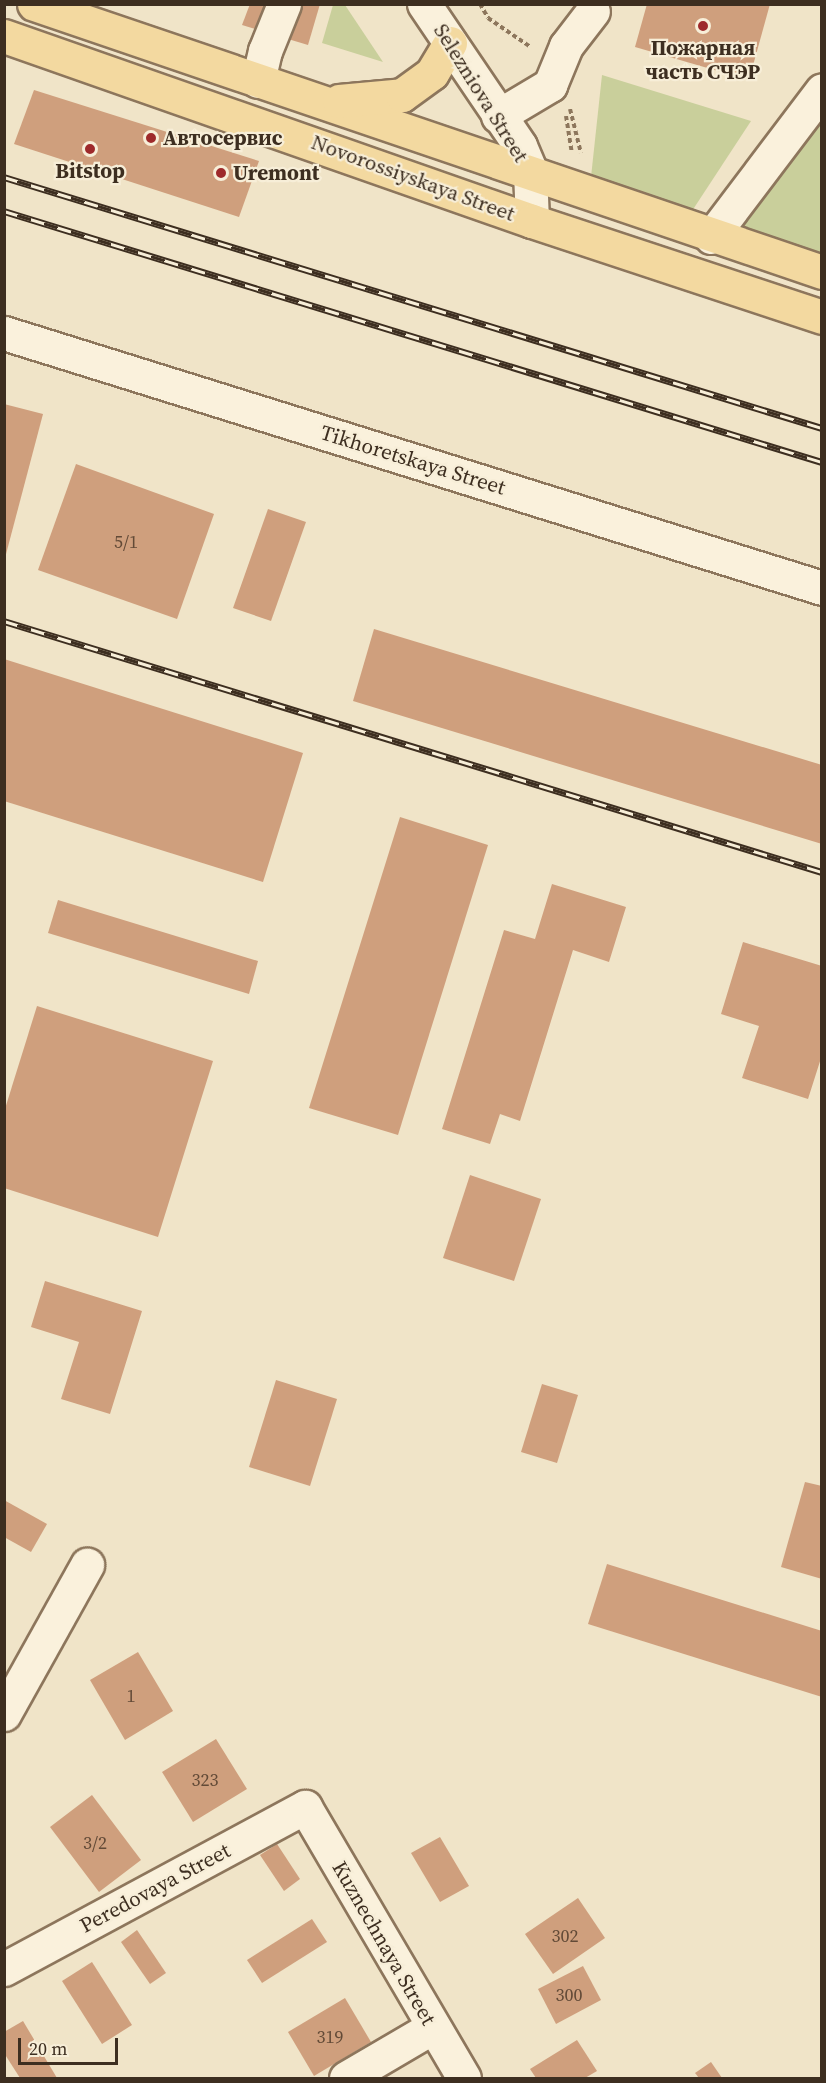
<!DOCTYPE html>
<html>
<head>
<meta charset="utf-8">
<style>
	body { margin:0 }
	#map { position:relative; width:826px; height:2083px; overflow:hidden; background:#f0e4c8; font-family:"Source Serif 4",serif }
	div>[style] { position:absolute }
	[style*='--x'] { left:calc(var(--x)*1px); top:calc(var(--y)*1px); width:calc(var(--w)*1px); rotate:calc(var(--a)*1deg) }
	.green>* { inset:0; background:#c9cf9b }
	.building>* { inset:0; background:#cf9f7d }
	.path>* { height:4px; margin-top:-2px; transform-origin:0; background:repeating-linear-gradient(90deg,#8d765c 0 4.5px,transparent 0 7.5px) }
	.roads { filter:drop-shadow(2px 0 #8d765c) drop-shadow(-2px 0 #8d765c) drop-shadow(0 2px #8d765c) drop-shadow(0 -2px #8d765c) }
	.minor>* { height:33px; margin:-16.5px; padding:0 16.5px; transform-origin:16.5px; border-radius:16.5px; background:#faf1dc }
	.major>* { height:33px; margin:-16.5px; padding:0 16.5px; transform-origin:16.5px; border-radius:16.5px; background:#f3d9a0 }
	.rail>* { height:7px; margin-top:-3.5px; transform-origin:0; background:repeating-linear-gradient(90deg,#f7eed8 0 14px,#3d2e20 0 28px); box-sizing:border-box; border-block:2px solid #3d2e20 }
	.dots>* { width:16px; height:16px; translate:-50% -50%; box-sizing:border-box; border:3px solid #f7eed8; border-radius:50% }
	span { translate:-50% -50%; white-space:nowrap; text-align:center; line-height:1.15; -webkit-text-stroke:4.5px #f7eed8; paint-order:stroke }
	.number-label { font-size:18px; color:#624a37 }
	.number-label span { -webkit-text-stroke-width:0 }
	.poi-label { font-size:21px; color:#3d2e20; font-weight:700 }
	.left { translate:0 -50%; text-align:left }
	.street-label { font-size:21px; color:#3d2e20 }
	.frame { position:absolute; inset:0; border:6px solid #3d2e20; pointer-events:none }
	.scale { position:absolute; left:18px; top:2038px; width:100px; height:27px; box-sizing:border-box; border:3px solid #3d2e20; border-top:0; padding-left:8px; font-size:18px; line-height:21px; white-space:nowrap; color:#3d2e20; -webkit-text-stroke:4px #f7eed8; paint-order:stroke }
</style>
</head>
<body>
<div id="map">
	<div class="green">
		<div style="clip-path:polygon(333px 5px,345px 5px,383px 62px,322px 43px)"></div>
		<div style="clip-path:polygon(602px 75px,751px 121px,692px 211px,591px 177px)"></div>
		<div style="clip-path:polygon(821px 122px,821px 255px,741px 228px)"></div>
	</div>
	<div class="building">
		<div style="clip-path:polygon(250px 4px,320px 4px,308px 45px,242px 25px)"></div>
		<div style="clip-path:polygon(647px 4px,770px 4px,749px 80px,635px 47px)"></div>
		<div style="clip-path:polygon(34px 90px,259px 161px,239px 217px,14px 144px)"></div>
		<div style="clip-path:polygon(4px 404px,43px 414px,5px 558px,4px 558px)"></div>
		<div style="clip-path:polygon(76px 464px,214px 514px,177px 619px,38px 570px)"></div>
		<div style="clip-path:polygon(268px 509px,306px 522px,271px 621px,233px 608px)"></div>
		<div style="clip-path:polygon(374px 629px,822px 765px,822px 844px,353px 701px)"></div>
		<div style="clip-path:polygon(4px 659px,303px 753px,263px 882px,4px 801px)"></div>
		<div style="clip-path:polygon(400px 817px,488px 845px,398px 1135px,309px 1108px)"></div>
		<div style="clip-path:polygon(552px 884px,626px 907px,609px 962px,573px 950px,520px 1121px,500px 1114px,490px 1144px,442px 1129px,504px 930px,535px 939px)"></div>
		<div style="clip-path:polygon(58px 900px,258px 961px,249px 994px,48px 933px)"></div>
		<div style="clip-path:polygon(743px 942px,822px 966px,822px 1055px,808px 1099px,742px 1078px,759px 1026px,721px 1014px)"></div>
		<div style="clip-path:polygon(37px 1006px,213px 1061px,158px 1237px,4px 1188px,4px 1112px)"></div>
		<div style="clip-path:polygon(470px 1175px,541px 1199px,514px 1281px,443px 1258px)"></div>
		<div style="clip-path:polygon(45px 1281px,142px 1311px,110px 1414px,61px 1399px,79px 1342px,31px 1327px)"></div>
		<div style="clip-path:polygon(276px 1380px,337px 1399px,310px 1486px,249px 1467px)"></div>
		<div style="clip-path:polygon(542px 1384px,578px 1395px,557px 1463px,521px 1452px)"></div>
		<div style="clip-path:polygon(805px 1482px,822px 1486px,822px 1579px,781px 1567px)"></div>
		<div style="clip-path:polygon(4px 1500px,47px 1524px,31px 1552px,4px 1537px)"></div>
		<div style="clip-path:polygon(607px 1564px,822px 1631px,822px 1697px,588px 1624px)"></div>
		<div style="clip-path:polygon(138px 1652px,173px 1711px,125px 1740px,90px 1680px)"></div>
		<div style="clip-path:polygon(216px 1739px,247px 1789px,193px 1822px,162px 1772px)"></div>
		<div style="clip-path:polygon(92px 1795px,141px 1860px,99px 1892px,50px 1827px)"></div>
		<div style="clip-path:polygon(440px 1837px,469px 1886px,440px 1902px,411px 1853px)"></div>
		<div style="clip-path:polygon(277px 1844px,300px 1879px,284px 1891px,260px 1855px)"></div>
		<div style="clip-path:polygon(578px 1898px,605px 1938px,553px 1974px,525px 1934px)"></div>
		<div style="clip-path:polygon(312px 1919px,327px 1942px,262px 1983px,247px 1960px)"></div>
		<div style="clip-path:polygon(137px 1930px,166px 1973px,150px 1984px,121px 1942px)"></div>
		<div style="clip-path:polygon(92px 1962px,132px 2025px,102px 2044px,62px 1981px)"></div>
		<div style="clip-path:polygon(583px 1966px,601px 2000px,556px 2024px,538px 1989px)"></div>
		<div style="clip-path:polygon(345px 1998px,371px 2042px,314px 2076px,288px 2032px)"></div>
		<div style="clip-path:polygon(23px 2021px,57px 2078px,20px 2078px,4px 2053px,4px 2032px)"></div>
		<div style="clip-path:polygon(577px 2040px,597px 2071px,585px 2078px,536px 2078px,530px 2069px)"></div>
		<div style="clip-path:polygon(711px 2062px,722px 2078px,699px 2078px,695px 2073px)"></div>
	</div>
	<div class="path">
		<div style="--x:480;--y:4;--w:16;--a:60"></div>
		<div style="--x:488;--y:18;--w:50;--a:34.3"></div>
		<div style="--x:570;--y:109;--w:45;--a:76"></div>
		<div style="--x:566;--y:116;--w:37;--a:81"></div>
	</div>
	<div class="roads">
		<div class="minor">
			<div style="--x:424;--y:4;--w:171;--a:55.9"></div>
			<div style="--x:520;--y:146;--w:26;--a:67"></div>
			<div style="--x:530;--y:170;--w:51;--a:87.8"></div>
			<div style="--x:258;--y:81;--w:31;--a:-77"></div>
			<div style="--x:265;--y:51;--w:51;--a:-68"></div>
			<div style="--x:498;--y:116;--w:61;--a:-30.8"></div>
			<div style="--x:550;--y:85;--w:42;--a:-67.7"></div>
			<div style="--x:566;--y:46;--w:44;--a:-52.4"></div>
			<div style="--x:711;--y:237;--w:184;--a:-52.9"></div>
			<div style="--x:4;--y:333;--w:857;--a:17.31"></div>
			<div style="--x:4;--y:1714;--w:171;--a:-60.9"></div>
			<div style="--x:4;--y:1969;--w:342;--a:-28.3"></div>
			<div style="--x:305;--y:1807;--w:314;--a:59.6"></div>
			<div style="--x:346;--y:2078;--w:101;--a:-30.4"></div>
		</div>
		<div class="major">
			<div style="--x:34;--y:4;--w:832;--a:18.78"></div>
			<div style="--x:4;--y:36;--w:559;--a:19.31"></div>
			<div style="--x:532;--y:221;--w:305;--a:18.3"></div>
			<div style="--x:339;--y:101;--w:63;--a:-5.4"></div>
			<div style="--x:402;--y:95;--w:37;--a:-36"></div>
			<div style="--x:432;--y:73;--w:35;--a:-59"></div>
		</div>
	</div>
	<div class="rail">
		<div style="--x:4;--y:177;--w:856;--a:17.06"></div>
		<div style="--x:4;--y:211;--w:856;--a:17.06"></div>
		<div style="--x:4;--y:621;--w:856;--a:17.06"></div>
	</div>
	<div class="dots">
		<div style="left:703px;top:26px;background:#9e2a2b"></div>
		<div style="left:151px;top:138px;background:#9e2a2b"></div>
		<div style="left:90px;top:149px;background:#9e2a2b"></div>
		<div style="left:221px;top:173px;background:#9e2a2b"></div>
	</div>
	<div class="number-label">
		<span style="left:126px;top:542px">5/1</span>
		<span style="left:131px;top:1696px">1</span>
		<span style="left:205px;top:1780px">323</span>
		<span style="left:95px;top:1843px">3/2</span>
		<span style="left:565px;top:1936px">302</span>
		<span style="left:569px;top:1995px">300</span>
		<span style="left:330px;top:2037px">319</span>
	</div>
	<div class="poi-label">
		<span style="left:703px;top:60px">Пожарная<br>часть СЧЭР</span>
		<span class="left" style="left:163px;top:138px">Автосервис</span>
		<span style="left:90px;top:171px">Bitstop</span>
		<span class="left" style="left:233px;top:173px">Uremont</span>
	</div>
	<div class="street-label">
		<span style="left:481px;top:93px;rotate:58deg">Selezniova Street</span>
		<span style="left:413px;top:178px;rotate:20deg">Novorossiyskaya Street</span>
		<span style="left:413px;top:460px;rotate:17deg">Tikhoretskaya Street</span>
		<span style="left:155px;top:1888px;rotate:-28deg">Peredovaya Street</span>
		<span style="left:384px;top:1943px;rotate:60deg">Kuznechnaya Street</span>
	</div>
	<div class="frame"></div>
	<div class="scale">20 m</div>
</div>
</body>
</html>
